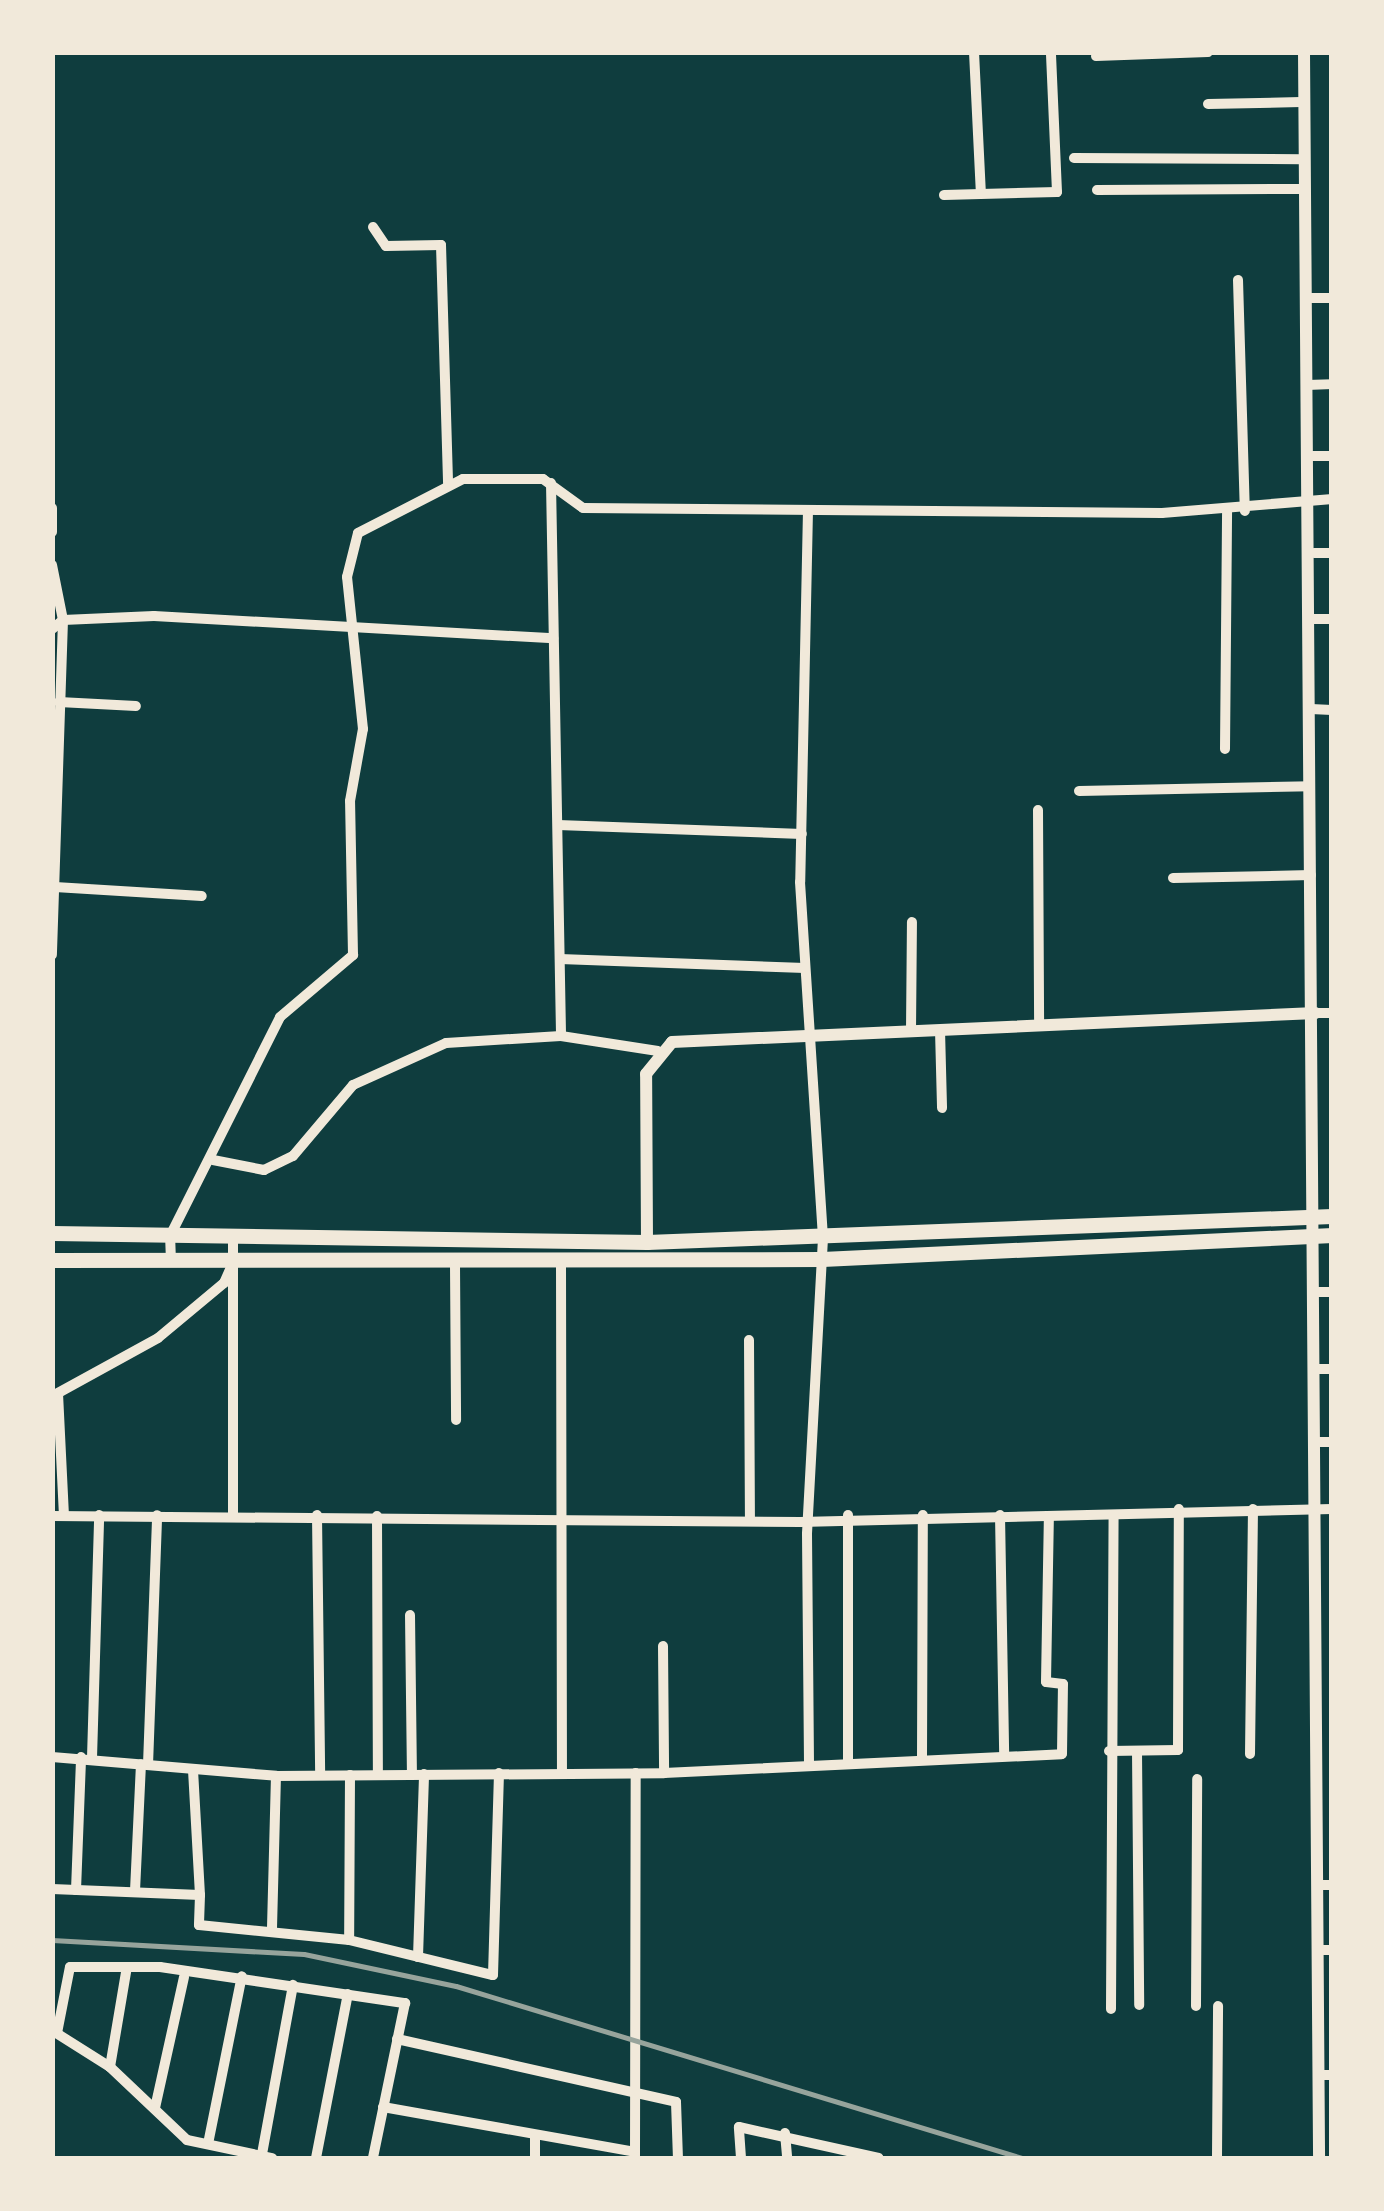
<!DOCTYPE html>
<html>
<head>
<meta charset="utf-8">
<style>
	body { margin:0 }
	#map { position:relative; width:1384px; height:2211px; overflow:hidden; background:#0f3d3e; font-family:"Public Sans",sans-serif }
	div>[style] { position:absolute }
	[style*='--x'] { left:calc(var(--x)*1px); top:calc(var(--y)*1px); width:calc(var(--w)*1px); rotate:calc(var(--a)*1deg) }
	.minor>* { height:10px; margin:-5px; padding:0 5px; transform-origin:5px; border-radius:5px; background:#f1e9da }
	.tertiary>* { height:12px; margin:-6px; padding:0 6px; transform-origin:6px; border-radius:6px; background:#f1e9da }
	.primary>* { height:15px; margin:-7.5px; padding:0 7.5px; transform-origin:7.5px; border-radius:7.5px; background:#f1e9da }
	.rail>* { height:5px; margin:-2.5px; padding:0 2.5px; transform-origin:2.5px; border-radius:2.5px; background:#97a49c }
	span { translate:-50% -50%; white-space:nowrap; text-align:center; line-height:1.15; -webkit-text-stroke:8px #f1e9da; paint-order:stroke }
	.frame { position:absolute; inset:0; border:55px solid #f1e9da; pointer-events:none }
</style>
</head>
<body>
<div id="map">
	<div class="minor">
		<div style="--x:974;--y:52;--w:141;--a:87.2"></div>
		<div style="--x:1096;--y:56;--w:112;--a:-2"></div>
		<div style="--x:1208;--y:104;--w:93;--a:-1.2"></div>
		<div style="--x:1074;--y:158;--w:228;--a:0.3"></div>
		<div style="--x:1097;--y:190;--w:206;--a:-0.3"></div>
		<div style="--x:944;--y:195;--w:113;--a:-1.5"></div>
		<div style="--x:1057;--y:192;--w:140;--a:-92.5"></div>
		<div style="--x:373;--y:227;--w:23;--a:56"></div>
		<div style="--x:386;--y:246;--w:55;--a:-1"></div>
		<div style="--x:441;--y:245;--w:239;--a:88.3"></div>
		<div style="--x:1238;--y:280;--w:231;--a:88.3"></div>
		<div style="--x:1305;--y:298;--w:27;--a:0"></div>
		<div style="--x:1307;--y:385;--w:25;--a:-2"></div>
		<div style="--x:1310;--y:456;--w:22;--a:0"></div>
		<div style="--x:551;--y:483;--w:553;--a:88.96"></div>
		<div style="--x:52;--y:508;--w:24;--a:90"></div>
		<div style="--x:808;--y:510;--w:372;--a:91.2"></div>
		<div style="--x:800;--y:882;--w:357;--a:86.3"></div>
		<div style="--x:823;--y:1238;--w:296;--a:93.1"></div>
		<div style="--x:807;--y:1534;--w:228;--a:89.5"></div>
		<div style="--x:1314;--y:553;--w:18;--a:0"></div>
		<div style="--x:52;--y:565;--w:56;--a:78.7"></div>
		<div style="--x:63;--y:620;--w:335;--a:91.9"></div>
		<div style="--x:1313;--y:619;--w:19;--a:0"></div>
		<div style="--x:52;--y:629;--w:14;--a:-39"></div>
		<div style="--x:63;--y:620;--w:91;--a:-2.5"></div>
		<div style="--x:154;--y:616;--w:400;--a:3.2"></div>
		<div style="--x:59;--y:702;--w:77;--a:3"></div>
		<div style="--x:1311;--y:709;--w:21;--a:3"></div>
		<div style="--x:1225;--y:749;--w:238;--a:-89.5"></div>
		<div style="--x:1079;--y:791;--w:231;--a:-1.2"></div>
		<div style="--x:1038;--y:810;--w:216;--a:89.7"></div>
		<div style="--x:558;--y:825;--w:244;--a:2.1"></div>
		<div style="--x:1173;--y:878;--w:138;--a:-1.2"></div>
		<div style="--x:55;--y:887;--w:147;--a:3.5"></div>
		<div style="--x:560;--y:959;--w:245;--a:2.1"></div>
		<div style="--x:1315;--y:1013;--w:17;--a:0"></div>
		<div style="--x:940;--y:1030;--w:78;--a:88.5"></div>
		<div style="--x:911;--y:1031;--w:109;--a:-89.5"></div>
		<div style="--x:213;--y:1160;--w:52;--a:11.1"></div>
		<div style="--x:264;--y:1170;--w:32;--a:-26"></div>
		<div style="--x:293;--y:1156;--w:93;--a:-49.8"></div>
		<div style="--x:353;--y:1085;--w:102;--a:-24.3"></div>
		<div style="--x:446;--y:1043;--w:115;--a:-3.5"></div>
		<div style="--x:561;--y:1036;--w:98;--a:8.8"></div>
		<div style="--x:171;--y:1262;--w:26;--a:-92"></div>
		<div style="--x:170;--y:1236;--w:245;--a:-63.3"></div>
		<div style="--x:280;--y:1017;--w:96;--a:-40.3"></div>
		<div style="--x:353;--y:955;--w:154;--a:-91.1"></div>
		<div style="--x:350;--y:801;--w:73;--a:-79.8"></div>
		<div style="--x:363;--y:729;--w:153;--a:-96"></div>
		<div style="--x:347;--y:577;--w:45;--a:-76"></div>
		<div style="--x:358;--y:533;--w:118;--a:-27.2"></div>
		<div style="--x:463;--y:479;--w:80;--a:0"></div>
		<div style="--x:543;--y:479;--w:49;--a:35.9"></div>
		<div style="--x:583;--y:508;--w:579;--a:0.49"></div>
		<div style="--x:1162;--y:513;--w:171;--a:-4.7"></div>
		<div style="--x:561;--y:1264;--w:509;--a:89.89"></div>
		<div style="--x:455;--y:1265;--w:155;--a:89.6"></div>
		<div style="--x:1315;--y:1292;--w:17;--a:0"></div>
		<div style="--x:749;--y:1340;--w:180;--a:89.7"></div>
		<div style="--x:1317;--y:1369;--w:15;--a:0"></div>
		<div style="--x:1318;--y:1442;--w:14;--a:0"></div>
		<div style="--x:233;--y:1513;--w:275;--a:-90"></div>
		<div style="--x:317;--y:1515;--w:260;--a:89.3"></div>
		<div style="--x:1000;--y:1515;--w:239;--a:89"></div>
		<div style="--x:52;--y:1516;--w:748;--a:0.46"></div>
		<div style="--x:800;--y:1522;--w:532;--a:-1.4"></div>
		<div style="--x:64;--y:1516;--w:123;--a:-92.8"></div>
		<div style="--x:58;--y:1393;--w:114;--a:-28.8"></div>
		<div style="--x:158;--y:1338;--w:86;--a:-39.8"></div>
		<div style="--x:224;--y:1283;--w:22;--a:-66"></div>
		<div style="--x:377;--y:1516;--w:258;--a:89.8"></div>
		<div style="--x:410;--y:1615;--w:159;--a:89.3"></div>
		<div style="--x:663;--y:1646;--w:127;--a:89.5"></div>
		<div style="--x:1109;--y:1751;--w:69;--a:-0.8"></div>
		<div style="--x:1178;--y:1750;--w:241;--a:-89.8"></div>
		<div style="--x:1137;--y:1751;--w:254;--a:89.5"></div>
		<div style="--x:1250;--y:1754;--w:245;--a:-89.3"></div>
		<div style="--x:52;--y:1757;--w:225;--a:4.8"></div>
		<div style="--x:276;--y:1776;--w:388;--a:-0.4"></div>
		<div style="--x:664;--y:1773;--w:398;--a:-2.7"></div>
		<div style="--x:1062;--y:1754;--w:70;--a:-89.2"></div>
		<div style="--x:1063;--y:1684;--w:17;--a:-173"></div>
		<div style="--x:1046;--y:1682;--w:166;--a:-89"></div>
		<div style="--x:92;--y:1758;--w:243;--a:-88.3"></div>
		<div style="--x:922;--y:1758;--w:243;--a:-89.8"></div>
		<div style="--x:848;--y:1762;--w:247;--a:-90"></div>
		<div style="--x:148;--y:1765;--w:250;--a:-87.9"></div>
		<div style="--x:350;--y:1775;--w:165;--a:90.3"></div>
		<div style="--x:349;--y:1940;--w:148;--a:13.7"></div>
		<div style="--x:493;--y:1975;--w:202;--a:-88.3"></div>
		<div style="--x:1320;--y:1885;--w:12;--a:0"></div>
		<div style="--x:52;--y:1889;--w:148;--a:2.3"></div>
		<div style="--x:200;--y:1895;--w:126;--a:-93.2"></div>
		<div style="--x:76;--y:1890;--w:133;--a:-87.8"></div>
		<div style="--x:135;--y:1891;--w:127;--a:-87.3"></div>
		<div style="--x:200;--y:1895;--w:30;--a:92"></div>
		<div style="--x:199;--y:1925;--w:151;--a:5.7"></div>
		<div style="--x:272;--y:1928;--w:152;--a:-88.5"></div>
		<div style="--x:1321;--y:1950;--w:11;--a:0"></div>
		<div style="--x:418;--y:1957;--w:183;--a:-88.1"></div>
		<div style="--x:1196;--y:2006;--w:227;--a:-89.7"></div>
		<div style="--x:1111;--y:2009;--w:494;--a:-89.7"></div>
		<div style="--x:53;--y:2031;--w:67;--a:32.3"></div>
		<div style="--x:110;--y:2067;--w:106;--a:43.5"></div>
		<div style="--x:187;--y:2140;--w:87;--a:12"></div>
		<div style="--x:57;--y:2033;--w:67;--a:-78.9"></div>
		<div style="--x:70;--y:1967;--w:90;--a:0"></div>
		<div style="--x:160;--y:1967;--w:248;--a:8.4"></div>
		<div style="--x:405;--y:2003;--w:158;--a:101.7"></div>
		<div style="--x:397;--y:2039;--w:286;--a:12.7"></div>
		<div style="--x:676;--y:2102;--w:56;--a:88"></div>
		<div style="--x:110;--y:2067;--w:101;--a:-80.4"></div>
		<div style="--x:1320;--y:2075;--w:12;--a:0"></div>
		<div style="--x:383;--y:2107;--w:256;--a:10.1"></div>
		<div style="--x:155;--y:2108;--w:134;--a:-77.5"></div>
		<div style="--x:785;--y:2133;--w:25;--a:85"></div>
		<div style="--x:208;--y:2144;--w:171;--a:-78.6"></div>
		<div style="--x:262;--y:2154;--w:172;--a:-79.6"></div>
		<div style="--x:316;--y:2158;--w:167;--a:-79"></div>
		<div style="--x:535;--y:2158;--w:22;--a:-90"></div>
		<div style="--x:635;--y:2158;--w:385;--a:-89.9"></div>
		<div style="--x:741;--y:2158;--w:31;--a:-94"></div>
		<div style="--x:739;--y:2127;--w:143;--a:12.5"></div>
		<div style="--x:1217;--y:2158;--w:152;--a:-89.6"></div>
	</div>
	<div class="tertiary">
		<div style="--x:1304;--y:52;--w:2106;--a:89.59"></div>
		<div style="--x:647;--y:1242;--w:168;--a:-90.3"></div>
		<div style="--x:646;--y:1074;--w:41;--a:-50.9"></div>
		<div style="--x:672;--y:1042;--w:644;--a:-2.58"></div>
	</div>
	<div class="primary">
		<div style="--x:52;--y:1233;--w:595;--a:0.87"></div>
		<div style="--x:647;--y:1242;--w:685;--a:-2.17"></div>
		<div style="--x:52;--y:1260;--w:770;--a:-0.07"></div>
		<div style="--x:822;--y:1259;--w:511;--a:-2.69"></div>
	</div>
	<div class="rail">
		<div style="--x:52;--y:1940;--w:252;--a:3.2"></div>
		<div style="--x:304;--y:1954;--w:155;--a:11.9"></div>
		<div style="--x:456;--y:1986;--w:592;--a:16.9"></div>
	</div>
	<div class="frame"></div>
</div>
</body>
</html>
